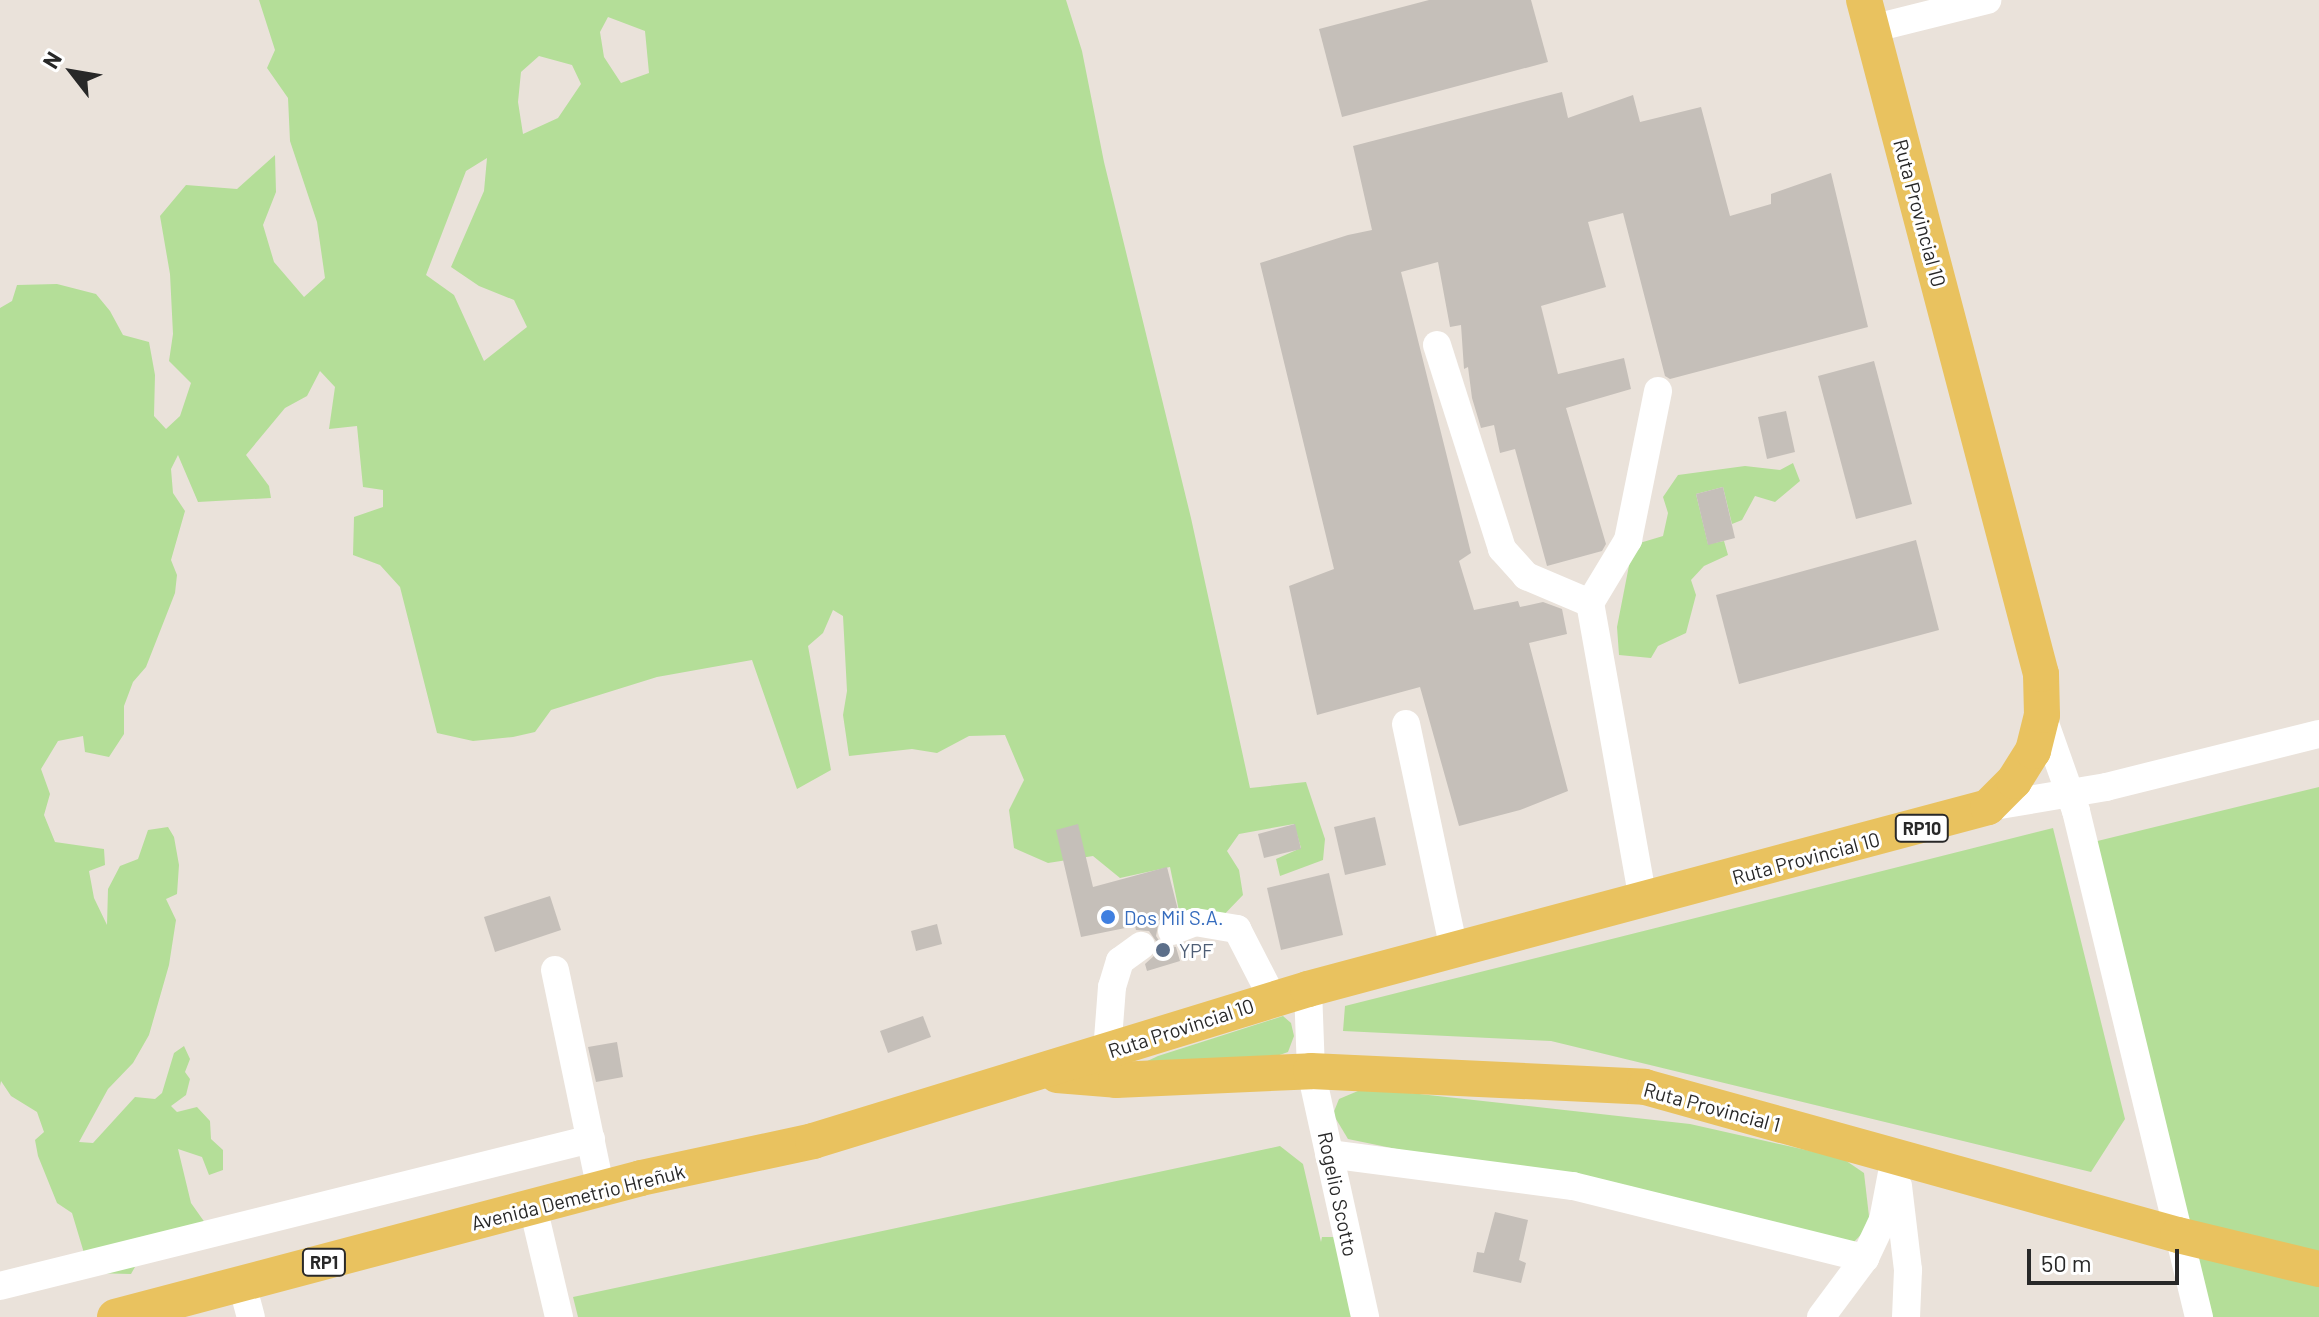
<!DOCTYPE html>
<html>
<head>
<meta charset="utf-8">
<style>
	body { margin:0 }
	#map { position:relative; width:2319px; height:1317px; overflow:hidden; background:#eae2da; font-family:Barlow,sans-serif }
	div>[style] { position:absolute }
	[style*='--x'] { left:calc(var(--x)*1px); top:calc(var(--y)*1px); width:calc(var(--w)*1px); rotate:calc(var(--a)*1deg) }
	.green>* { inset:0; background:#b4de98 }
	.building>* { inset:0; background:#c5bfb9 }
	.minor>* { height:28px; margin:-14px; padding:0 14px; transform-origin:14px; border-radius:14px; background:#fff }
	.major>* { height:36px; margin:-18px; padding:0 18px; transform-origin:18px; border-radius:18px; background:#e9c25f }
	.dots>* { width:22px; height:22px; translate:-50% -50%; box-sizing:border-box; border:4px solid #fff; border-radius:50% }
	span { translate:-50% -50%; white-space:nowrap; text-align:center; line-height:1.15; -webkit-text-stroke:6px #fff; paint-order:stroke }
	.shield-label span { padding:2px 6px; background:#fff; border:2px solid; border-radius:6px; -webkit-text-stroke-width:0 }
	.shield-label { font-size:18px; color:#282828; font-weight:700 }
	.street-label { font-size:20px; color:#282828 }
	.shop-label { font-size:20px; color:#366cbe }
	.left { translate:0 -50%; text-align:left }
	.service-label { font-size:20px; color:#4e5e75 }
	.north { position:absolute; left:32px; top:32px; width:80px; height:80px; -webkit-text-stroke:6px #fff; paint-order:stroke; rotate:301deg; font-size:22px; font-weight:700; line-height:32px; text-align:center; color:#282828 }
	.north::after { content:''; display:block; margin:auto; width:28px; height:36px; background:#282828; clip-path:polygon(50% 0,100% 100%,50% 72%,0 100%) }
	.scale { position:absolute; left:2027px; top:1249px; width:152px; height:36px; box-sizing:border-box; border:4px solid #282828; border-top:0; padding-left:10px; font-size:24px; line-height:28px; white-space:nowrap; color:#282828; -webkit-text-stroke:6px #fff; paint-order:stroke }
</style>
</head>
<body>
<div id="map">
	<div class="green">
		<div style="clip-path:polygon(evenodd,259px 0,1066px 0,1082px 51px,1104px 162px,1191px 518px,1250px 788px,1306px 782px,1325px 839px,1323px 860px,1280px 876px,1276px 859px,1301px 848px,1294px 824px,1239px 834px,1227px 851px,1239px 870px,1243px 895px,1216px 923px,1198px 930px,1179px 911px,1170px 867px,1120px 878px,1093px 856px,1048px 863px,1014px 848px,1009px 810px,1024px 780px,1005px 735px,969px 736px,937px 753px,912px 749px,849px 756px,843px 715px,847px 691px,843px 616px,833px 610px,823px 633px,808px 646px,831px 770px,797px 789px,752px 660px,657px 677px,551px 710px,535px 732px,513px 737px,473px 741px,437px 733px,400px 587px,380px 565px,353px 555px,354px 517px,383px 507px,383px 490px,363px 487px,357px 426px,329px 429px,335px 387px,320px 371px,307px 396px,285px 408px,246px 455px,269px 486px,271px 498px,198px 502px,178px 455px,171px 469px,173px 493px,185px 511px,171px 560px,177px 575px,175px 593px,146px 667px,133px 682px,124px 706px,124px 734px,109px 757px,85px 752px,83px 736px,58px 741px,41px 769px,50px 794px,44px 815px,55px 842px,104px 849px,105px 865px,89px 871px,94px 898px,107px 925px,108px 889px,120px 866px,138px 859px,148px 830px,168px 827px,174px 837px,179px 865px,177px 894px,166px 899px,176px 920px,169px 965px,149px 1035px,133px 1063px,108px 1089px,79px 1142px,93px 1143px,135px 1097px,155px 1099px,162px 1093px,174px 1053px,184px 1046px,190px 1059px,185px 1072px,190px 1079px,186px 1095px,171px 1106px,177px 1112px,197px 1107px,210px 1121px,211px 1139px,223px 1150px,223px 1170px,209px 1175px,202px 1157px,178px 1149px,191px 1203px,208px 1227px,144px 1251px,131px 1274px,90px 1273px,72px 1213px,57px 1203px,38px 1156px,35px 1140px,44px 1132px,37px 1112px,11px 1096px,1px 1081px,0 1086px,0 308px,12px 301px,17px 285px,57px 284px,96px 294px,110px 311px,123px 335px,149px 342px,155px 375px,154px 416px,166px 429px,180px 416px,191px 383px,169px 361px,173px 334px,170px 274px,160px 216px,186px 185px,237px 189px,275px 155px,276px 192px,263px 225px,274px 262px,304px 297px,325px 278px,317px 222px,290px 141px,288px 98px,267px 68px,275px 50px,259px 0,608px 17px,645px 31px,649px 73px,621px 83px,604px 57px,600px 32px,608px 17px,259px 0,539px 56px,572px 65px,581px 84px,558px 118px,523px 134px,518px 102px,521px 72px,539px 56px,259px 0,487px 158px,484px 191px,451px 267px,479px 286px,514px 300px,527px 327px,484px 361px,454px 295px,426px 275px,466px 171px,487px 158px)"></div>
		<div style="clip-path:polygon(1793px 463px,1800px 481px,1775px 502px,1755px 496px,1742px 520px,1732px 524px,1723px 487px,1696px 494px,1708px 544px,1724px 541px,1728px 555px,1704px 566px,1691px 580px,1696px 595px,1686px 633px,1658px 646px,1651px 658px,1619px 655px,1617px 627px,1633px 545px,1663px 536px,1668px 513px,1663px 497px,1678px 475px,1745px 466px,1780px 470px)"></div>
		<div style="clip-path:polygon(2319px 787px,2319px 1317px,2193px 1317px,2081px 845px)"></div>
		<div style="clip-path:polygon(2053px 828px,2125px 1119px,2091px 1172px,1551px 1041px,1343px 1031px,1345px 1006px)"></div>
		<div style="clip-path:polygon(1283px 1016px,1291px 1023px,1294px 1036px,1288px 1052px,1274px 1057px,1124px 1072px,1158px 1056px)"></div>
		<div style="clip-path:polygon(1365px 1088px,1690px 1124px,1842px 1158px,1864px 1173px,1870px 1225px,1853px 1243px,1348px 1139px,1333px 1114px,1339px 1099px)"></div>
		<div style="clip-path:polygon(1280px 1146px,1303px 1164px,1321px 1242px,1322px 1237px,1335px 1237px,1358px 1317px,578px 1317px,573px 1297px)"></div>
	</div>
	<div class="building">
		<div style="clip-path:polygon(1429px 0,1531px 0,1548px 62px,1342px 117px,1319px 29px)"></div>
		<div style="clip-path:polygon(1562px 92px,1568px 118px,1633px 95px,1640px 122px,1701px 107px,1730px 216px,1771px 204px,1771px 194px,1831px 173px,1868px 327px,1670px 379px,1665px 376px,1623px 213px,1588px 222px,1606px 287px,1541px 306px,1558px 374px,1624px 358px,1631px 389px,1566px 408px,1606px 544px,1602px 551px,1547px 566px,1515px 449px,1500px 453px,1494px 425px,1481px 428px,1472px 398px,1468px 367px,1464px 369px,1461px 325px,1450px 327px,1438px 262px,1401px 272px,1471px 553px,1459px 561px,1474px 610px,1518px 601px,1520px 607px,1543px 602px,1562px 609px,1567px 634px,1529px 643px,1568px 791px,1520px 810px,1459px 826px,1420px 687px,1317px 715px,1289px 586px,1334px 569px,1260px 263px,1348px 235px,1372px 230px,1353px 146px)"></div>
		<div style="clip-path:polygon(1874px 361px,1912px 504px,1856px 519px,1818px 376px)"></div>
		<div style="clip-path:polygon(1786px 411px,1795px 452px,1767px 459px,1758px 417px)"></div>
		<div style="clip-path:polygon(1723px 487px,1735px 538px,1708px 545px,1696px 494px)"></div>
		<div style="clip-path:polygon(1916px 540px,1939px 630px,1739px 684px,1716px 595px)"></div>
		<div style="clip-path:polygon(1375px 817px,1386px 865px,1345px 875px,1334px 827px)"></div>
		<div style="clip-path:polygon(1078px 824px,1093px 887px,1167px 867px,1178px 910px,1159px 920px,1156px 936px,1162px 945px,1176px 947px,1180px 961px,1147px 971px,1145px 964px,1156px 954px,1158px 944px,1149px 931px,1136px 930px,1135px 926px,1081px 937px,1056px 830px)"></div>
		<div style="clip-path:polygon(1295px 824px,1301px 849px,1264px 858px,1258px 834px)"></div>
		<div style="clip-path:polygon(1329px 873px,1343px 935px,1281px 950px,1267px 888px)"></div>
		<div style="clip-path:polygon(550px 896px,561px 930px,495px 952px,484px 917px)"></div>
		<div style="clip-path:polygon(937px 924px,942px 944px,916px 951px,911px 931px)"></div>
		<div style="clip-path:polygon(923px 1016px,931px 1037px,888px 1053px,880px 1031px)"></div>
		<div style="clip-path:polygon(617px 1042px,623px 1077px,596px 1082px,588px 1047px)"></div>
		<div style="clip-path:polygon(1495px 1212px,1528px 1220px,1519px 1260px,1526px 1263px,1521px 1283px,1473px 1272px,1477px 1252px,1484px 1253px)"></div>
	</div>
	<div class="minor">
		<div style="--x:1871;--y:29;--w:120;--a:-14"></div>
		<div style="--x:1437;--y:345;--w:214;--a:72.3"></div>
		<div style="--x:1502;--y:549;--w:36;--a:48"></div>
		<div style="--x:1526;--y:576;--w:69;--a:22.9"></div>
		<div style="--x:2042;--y:715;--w:102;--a:70.5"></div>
		<div style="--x:2076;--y:811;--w:521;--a:76.34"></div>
		<div style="--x:1406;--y:724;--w:231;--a:78"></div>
		<div style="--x:1988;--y:807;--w:120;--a:-9.6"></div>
		<div style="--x:2106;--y:787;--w:219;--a:-14"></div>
		<div style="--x:1643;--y:900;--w:302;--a:-100.1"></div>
		<div style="--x:1590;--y:603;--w:74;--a:-58.9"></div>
		<div style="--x:1628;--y:540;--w:152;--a:-78.6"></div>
		<div style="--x:1172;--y:931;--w:25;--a:-21"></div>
		<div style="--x:1195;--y:922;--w:43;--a:9.5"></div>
		<div style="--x:1237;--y:929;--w:79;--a:62.8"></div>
		<div style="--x:555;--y:970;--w:225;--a:78.2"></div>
		<div style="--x:1308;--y:989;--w:82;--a:87.9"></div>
		<div style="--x:1311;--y:1071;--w:252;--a:77.6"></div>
		<div style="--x:1107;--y:1052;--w:65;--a:-85.6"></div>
		<div style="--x:1112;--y:987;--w:27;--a:-73"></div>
		<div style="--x:1120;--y:961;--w:26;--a:-36"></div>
		<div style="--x:1329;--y:1154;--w:246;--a:7.5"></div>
		<div style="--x:1573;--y:1186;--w:301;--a:13.9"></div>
		<div style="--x:1898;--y:1186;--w:85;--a:83.2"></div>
		<div style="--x:1908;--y:1270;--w:47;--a:92.4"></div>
		<div style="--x:533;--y:1207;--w:113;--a:76.7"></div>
		<div style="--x:242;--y:1284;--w:34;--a:75"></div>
		<div style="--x:0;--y:1286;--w:609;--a:-13.97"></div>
		<div style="--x:1821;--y:1317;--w:74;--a:-53.3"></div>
		<div style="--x:1865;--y:1258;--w:42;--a:-64.7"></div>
		<div style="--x:1883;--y:1220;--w:64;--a:-79.2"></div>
	</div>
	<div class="major">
		<div style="--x:1057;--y:1075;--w:59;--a:4.8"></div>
		<div style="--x:1116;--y:1080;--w:195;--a:-2.6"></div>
		<div style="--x:1311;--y:1071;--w:334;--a:2.7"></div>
		<div style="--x:1645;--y:1087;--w:553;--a:15.52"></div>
		<div style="--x:2178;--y:1235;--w:145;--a:13.6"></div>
		<div style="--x:115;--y:1317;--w:544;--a:-14.8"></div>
		<div style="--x:641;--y:1178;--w:176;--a:-12.1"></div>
		<div style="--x:813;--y:1141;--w:518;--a:-17.07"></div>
		<div style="--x:1308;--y:989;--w:704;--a:-14.98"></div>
		<div style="--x:1988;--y:807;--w:37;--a:-45"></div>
		<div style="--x:2014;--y:781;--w:36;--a:-58"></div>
		<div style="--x:2033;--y:751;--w:37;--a:-76"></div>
		<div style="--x:2042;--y:715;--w:41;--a:-91.4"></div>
		<div style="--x:2041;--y:674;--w:697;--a:-104.71"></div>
	</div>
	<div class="dots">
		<div style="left:1108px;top:917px;background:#3f7fe0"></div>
		<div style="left:1163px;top:950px;background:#5c6f8a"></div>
	</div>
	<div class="shield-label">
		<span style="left:1922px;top:828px">RP10</span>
		<span style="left:324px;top:1262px">RP1</span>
	</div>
	<div class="street-label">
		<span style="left:1920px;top:213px;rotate:75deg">Ruta Provincial 10</span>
		<span style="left:1806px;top:858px;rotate:-15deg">Ruta Provincial 10</span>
		<span style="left:1181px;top:1028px;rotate:-18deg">Ruta Provincial 10</span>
		<span style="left:1712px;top:1107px;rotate:15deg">Ruta Provincial 1</span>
		<span style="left:1338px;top:1194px;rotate:78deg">Rogelio Scotto</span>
		<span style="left:578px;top:1197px;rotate:-14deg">Avenida Demetrio Hreñuk</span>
	</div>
	<div class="shop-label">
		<span class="left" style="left:1124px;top:917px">Dos Mil S.A.</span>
	</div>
	<div class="service-label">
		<span class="left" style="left:1179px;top:950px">YPF</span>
	</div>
	<div class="north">N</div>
	<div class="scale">50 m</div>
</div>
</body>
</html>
